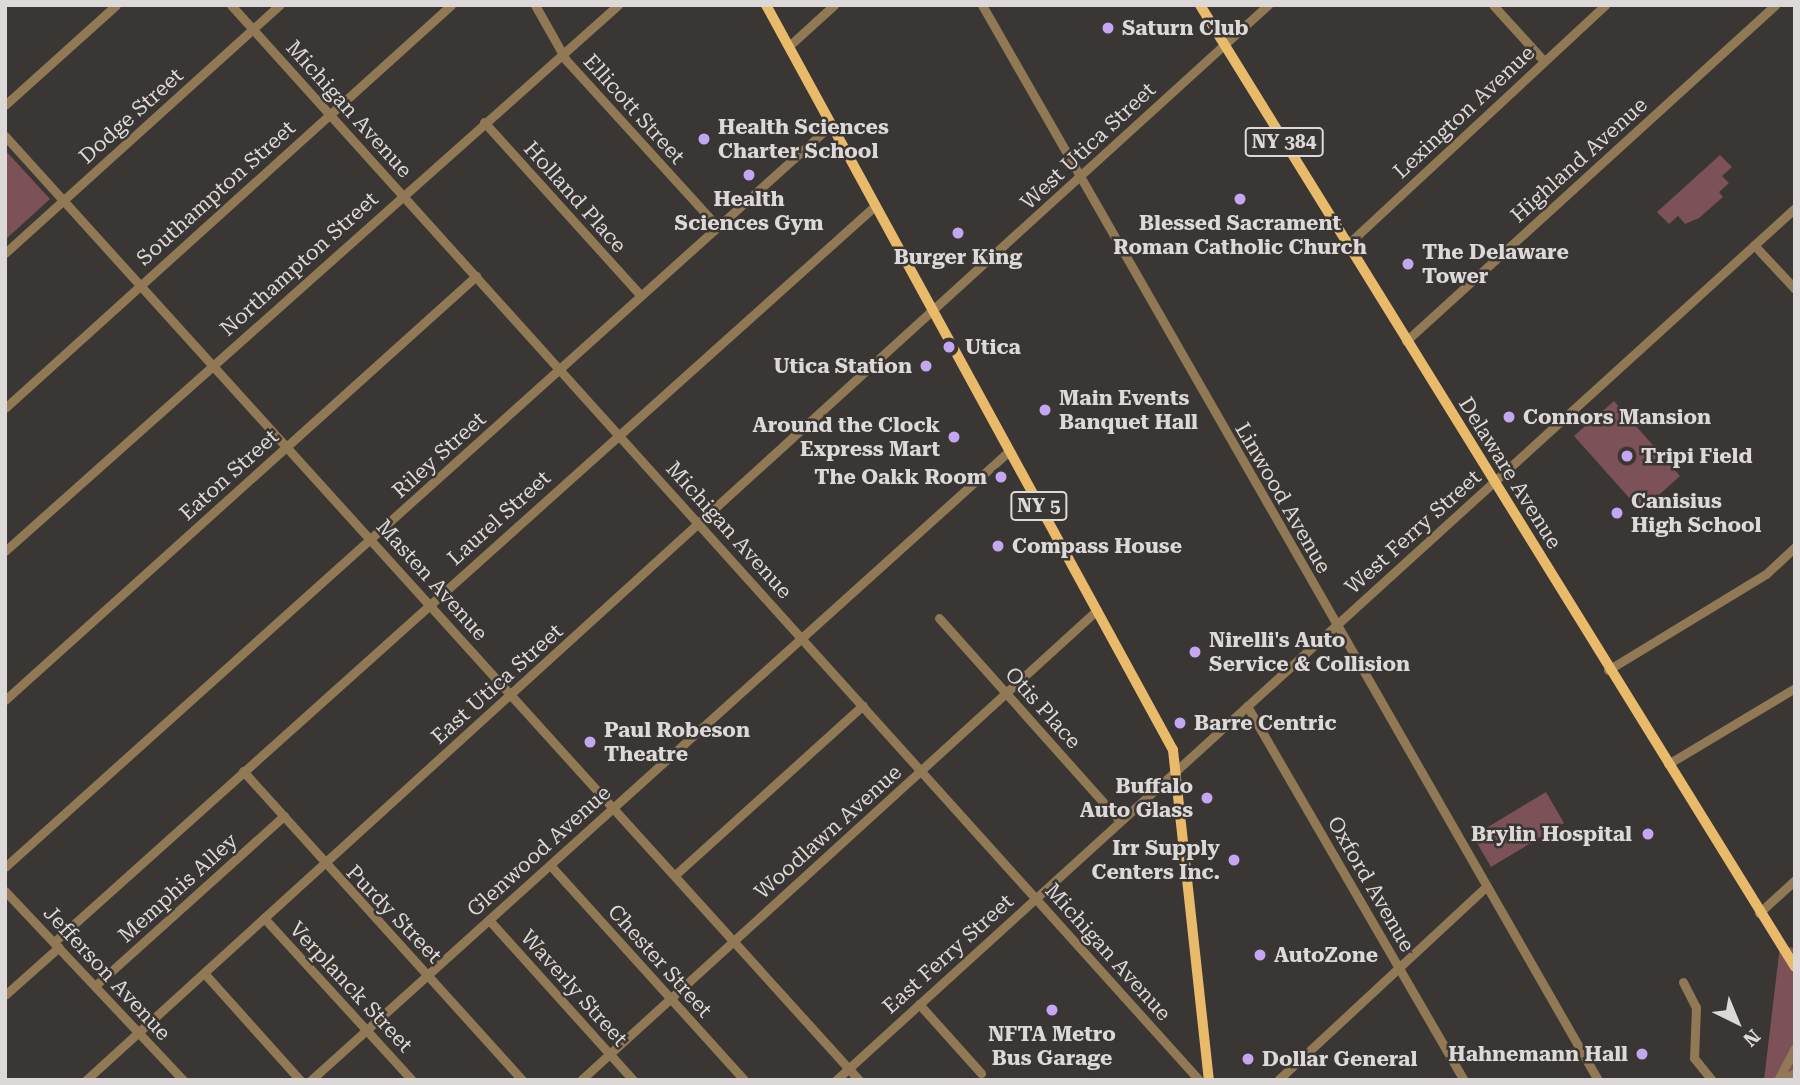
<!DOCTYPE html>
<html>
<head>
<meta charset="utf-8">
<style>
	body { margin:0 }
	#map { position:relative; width:1800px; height:1085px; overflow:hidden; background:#3a3634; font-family:"Roboto Serif",serif }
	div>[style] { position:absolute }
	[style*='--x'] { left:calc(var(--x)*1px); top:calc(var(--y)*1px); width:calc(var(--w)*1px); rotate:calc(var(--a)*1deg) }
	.green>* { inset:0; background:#7c5157 }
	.minor>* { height:9px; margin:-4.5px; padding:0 4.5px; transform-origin:4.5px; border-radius:4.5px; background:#907954 }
	.major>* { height:10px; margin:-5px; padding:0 5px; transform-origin:5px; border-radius:5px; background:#e8ba6a }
	.dots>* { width:19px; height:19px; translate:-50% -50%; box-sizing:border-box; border:4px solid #3a3634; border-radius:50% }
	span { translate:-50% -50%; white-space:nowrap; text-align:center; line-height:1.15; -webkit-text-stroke:5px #3a3634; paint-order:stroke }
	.shield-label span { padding:2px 5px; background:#3a3634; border:2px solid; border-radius:5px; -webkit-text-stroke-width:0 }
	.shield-label { font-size:19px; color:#dcd9d8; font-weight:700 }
	.poi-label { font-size:21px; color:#dcd9d8; font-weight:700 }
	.left { translate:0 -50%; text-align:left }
	.right { translate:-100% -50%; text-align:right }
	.street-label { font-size:21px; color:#dcd9d8 }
	.frame { position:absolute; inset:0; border:7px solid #dcd9d8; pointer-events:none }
	.north { position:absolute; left:1702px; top:987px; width:70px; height:70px; -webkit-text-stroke:5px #3a3634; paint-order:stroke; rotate:137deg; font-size:19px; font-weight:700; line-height:28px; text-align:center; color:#dcd9d8 }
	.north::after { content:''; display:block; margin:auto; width:24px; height:32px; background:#dcd9d8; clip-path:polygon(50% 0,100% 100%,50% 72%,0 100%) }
</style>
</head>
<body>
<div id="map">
	<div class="green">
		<div style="clip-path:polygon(5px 150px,50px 199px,5px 240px)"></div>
		<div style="clip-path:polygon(1720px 155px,1732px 167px,1722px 176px,1729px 183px,1719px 192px,1723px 197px,1699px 218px,1685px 224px,1678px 216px,1669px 224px,1657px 212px)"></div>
		<div style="clip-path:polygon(1614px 401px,1680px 476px,1641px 511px,1574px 436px)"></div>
		<div style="clip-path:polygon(1546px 792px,1564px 823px,1491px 867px,1473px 836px)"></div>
		<div style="clip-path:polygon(1780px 946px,1795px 948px,1795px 1080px,1764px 1080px)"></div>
	</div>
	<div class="minor">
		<div style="--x:231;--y:5;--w:1447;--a:48"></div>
		<div style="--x:535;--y:5;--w:63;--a:60.6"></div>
		<div style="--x:566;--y:60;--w:226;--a:47.7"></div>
		<div style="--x:982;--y:5;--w:1239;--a:60.19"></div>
		<div style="--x:1493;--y:5;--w:76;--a:47.7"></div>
		<div style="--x:789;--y:46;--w:61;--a:-42.3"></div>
		<div style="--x:5;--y:105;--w:149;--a:-42"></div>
		<div style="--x:484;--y:122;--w:234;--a:47.9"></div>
		<div style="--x:5;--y:136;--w:1273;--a:47.87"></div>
		<div style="--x:1348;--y:244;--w:351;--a:-42.9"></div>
		<div style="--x:1754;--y:245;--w:60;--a:47"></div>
		<div style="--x:5;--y:253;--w:370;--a:-42.1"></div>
		<div style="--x:1406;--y:341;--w:499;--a:-42.3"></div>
		<div style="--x:5;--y:408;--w:601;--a:-42.1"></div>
		<div style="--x:5;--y:551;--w:821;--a:-41.69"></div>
		<div style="--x:939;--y:618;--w:272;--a:48.3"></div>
		<div style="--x:1608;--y:670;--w:185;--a:-31.3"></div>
		<div style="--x:1766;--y:574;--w:40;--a:-43"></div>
		<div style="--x:5;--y:700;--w:634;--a:-41.99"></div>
		<div style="--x:1247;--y:706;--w:432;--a:59.9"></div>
		<div style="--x:1668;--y:764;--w:148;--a:-30.9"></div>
		<div style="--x:243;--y:771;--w:416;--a:47.9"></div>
		<div style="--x:550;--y:865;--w:290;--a:47.9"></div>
		<div style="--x:5;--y:867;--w:1110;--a:-41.93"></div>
		<div style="--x:675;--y:875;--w:253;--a:-42.1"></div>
		<div style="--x:5;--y:891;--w:260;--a:46.7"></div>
		<div style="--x:1759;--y:913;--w:49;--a:-42.5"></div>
		<div style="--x:264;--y:918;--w:219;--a:47.6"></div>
		<div style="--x:489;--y:920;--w:215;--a:48"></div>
		<div style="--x:54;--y:942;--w:1103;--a:-41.88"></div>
		<div style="--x:204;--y:973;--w:144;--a:48.1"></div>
		<div style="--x:1683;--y:982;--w:28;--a:63"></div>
		<div style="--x:1696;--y:1007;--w:51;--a:92.2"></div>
		<div style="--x:1694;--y:1058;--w:28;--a:51"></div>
		<div style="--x:96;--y:985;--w:253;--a:-42"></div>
		<div style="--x:5;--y:995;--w:72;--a:-41.6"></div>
		<div style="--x:919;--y:1004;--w:93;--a:48.1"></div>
		<div style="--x:86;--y:1080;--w:1598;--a:-42.29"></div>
		<div style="--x:311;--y:1080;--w:940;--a:-42.02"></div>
		<div style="--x:581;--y:1080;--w:698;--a:-42.33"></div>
		<div style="--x:836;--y:1080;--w:1296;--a:-42.28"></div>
		<div style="--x:1278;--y:1080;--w:285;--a:-42.9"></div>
		<div style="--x:1778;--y:1080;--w:36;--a:-62"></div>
		<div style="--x:1782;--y:1080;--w:15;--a:-28"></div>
	</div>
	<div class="major">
		<div style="--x:766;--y:5;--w:849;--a:61.35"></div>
		<div style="--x:1173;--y:750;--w:332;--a:83.8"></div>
		<div style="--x:1200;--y:5;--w:1131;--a:58.26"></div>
	</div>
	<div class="dots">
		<div style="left:1108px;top:28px;background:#c3a7f2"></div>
		<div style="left:704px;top:139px;background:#c3a7f2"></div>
		<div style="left:749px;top:175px;background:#c3a7f2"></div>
		<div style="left:1240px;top:199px;background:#c3a7f2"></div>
		<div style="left:958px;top:233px;background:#c3a7f2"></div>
		<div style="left:1408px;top:264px;background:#c3a7f2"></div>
		<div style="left:949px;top:347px;background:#c3a7f2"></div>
		<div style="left:926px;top:366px;background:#c3a7f2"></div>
		<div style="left:1045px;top:410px;background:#c3a7f2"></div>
		<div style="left:1509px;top:417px;background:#c3a7f2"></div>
		<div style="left:954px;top:437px;background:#c3a7f2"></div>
		<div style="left:1627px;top:456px;background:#c3a7f2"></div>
		<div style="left:1001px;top:477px;background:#c3a7f2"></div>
		<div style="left:1617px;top:513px;background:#c3a7f2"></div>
		<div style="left:998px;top:546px;background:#c3a7f2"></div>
		<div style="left:1195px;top:652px;background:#c3a7f2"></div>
		<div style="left:1180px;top:723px;background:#c3a7f2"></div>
		<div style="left:590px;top:742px;background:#c3a7f2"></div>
		<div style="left:1207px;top:798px;background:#c3a7f2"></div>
		<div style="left:1648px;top:834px;background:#c3a7f2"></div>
		<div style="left:1234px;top:860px;background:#c3a7f2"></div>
		<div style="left:1260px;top:955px;background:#c3a7f2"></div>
		<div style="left:1052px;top:1010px;background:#c3a7f2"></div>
		<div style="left:1642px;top:1054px;background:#c3a7f2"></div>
		<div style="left:1248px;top:1059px;background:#c3a7f2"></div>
	</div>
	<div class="shield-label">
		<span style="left:1284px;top:142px">NY 384</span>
		<span style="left:1039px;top:506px">NY 5</span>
	</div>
	<div class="poi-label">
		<span class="left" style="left:1122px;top:28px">Saturn Club</span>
		<span class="left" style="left:718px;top:139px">Health Sciences<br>Charter School</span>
		<span style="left:749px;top:211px">Health<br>Sciences Gym</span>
		<span style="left:1240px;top:235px">Blessed Sacrament<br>Roman Catholic Church</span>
		<span class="left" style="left:1422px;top:264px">The Delaware<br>Tower</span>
		<span style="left:958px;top:257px">Burger King</span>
		<span class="left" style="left:965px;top:347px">Utica</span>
		<span class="right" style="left:912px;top:366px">Utica Station</span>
		<span class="left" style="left:1059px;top:410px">Main Events<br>Banquet Hall</span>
		<span class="left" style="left:1523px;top:417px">Connors Mansion</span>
		<span class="right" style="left:940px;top:437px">Around the Clock<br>Express Mart</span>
		<span class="left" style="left:1641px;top:456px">Tripi Field</span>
		<span class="right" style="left:987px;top:477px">The Oakk Room</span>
		<span class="left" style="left:1631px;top:513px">Canisius<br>High School</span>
		<span class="left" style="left:1012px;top:546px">Compass House</span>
		<span class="left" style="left:1209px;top:652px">Nirelli's Auto<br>Service &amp; Collision</span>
		<span class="left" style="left:1194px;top:723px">Barre Centric</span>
		<span class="left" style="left:604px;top:742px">Paul Robeson<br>Theatre</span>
		<span class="right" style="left:1193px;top:798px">Buffalo<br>Auto Glass</span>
		<span class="right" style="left:1632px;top:834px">Brylin Hospital</span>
		<span class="right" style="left:1220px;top:860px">Irr Supply<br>Centers Inc.</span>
		<span class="left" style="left:1274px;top:955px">AutoZone</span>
		<span style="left:1052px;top:1046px">NFTA Metro<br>Bus Garage</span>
		<span class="right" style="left:1628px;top:1054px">Hahnemann Hall</span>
		<span class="left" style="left:1262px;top:1059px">Dollar General</span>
	</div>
	<div class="street-label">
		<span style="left:349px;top:109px;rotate:48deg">Michigan Avenue</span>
		<span style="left:634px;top:109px;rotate:48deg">Ellicott Street</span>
		<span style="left:1464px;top:112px;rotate:-43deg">Lexington Avenue</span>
		<span style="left:131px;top:116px;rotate:-42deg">Dodge Street</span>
		<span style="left:1088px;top:146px;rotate:-43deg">West Utica Street</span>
		<span style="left:1579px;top:160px;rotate:-42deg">Highland Avenue</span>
		<span style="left:216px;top:193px;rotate:-42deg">Southampton Street</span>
		<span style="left:575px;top:197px;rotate:48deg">Holland Place</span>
		<span style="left:299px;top:264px;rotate:-42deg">Northampton Street</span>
		<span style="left:439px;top:455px;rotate:-42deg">Riley Street</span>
		<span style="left:1510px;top:473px;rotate:58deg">Delaware Avenue</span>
		<span style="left:229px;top:475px;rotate:-42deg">Eaton Street</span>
		<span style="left:1283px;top:498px;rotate:60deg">Linwood Avenue</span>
		<span style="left:499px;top:518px;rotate:-42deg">Laurel Street</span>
		<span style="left:729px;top:530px;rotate:48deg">Michigan Avenue</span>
		<span style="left:1413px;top:532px;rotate:-42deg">West Ferry Street</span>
		<span style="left:432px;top:580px;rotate:48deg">Masten Avenue</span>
		<span style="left:497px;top:684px;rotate:-42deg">East Utica Street</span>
		<span style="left:1043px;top:708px;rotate:48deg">Otis Place</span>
		<span style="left:828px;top:832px;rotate:-42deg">Woodlawn Avenue</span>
		<span style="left:539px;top:851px;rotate:-42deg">Glenwood Avenue</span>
		<span style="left:1371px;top:884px;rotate:60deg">Oxford Avenue</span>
		<span style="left:178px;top:888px;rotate:-42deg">Memphis Alley</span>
		<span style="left:394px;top:914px;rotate:46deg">Purdy Street</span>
		<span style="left:1108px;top:952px;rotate:48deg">Michigan Avenue</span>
		<span style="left:948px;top:954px;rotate:-42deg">East Ferry Street</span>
		<span style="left:660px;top:961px;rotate:48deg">Chester Street</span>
		<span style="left:107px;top:973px;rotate:47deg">Jefferson Avenue</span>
		<span style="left:351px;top:987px;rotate:47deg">Verplanck Street</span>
		<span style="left:574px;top:988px;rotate:48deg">Waverly Street</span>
	</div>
	<div class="frame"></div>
	<div class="north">N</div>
</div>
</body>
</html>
